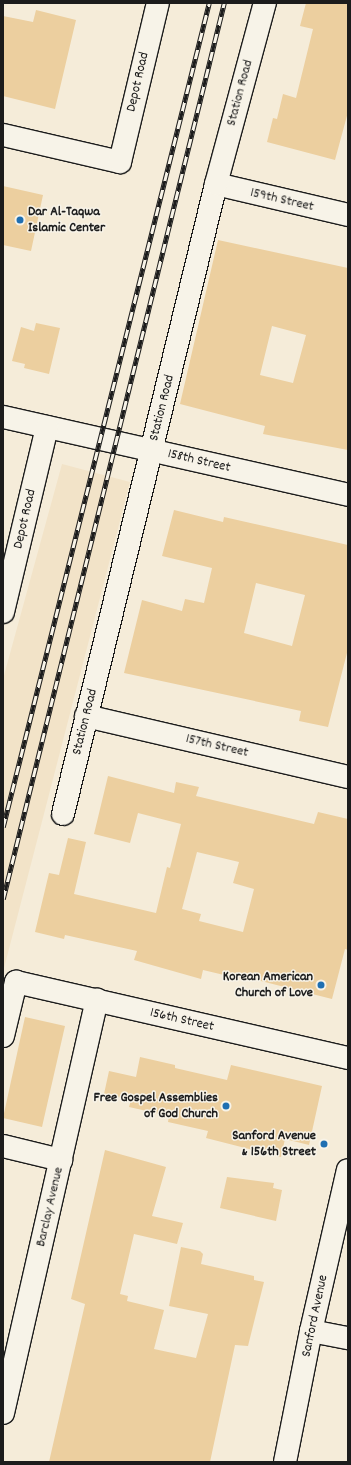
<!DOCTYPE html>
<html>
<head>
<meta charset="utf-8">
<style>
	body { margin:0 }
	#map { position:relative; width:351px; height:1465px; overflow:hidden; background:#f5ecd9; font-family:Dekko,sans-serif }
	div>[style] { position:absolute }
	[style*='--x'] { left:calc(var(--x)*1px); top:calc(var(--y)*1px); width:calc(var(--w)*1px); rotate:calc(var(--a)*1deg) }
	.built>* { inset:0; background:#f2e3c8 }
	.building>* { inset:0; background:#eccf9f }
	.roads { filter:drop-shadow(1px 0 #1c1c1c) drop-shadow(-1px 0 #1c1c1c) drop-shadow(0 1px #1c1c1c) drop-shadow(0 -1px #1c1c1c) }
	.minor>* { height:22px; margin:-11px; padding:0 11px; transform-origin:11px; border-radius:11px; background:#f7f3e8 }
	.rail>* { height:4.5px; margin-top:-2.25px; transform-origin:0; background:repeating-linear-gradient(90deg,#f7f3e8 0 9px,#1c1c1c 0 18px); box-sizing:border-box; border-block:1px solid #1c1c1c }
	.dots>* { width:11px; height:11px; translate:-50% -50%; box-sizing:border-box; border:2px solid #f7f3e8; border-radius:50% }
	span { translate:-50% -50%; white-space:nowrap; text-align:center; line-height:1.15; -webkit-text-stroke:3px #f7f3e8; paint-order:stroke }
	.street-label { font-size:14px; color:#1c1c1c }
	.poi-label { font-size:14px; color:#1c1c1c; font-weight:700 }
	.left { translate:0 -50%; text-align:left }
	.right { translate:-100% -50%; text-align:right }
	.frame { position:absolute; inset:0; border:4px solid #1c1c1c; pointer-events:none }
</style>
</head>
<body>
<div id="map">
	<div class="built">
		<div style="clip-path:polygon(62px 464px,130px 482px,3px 972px,3px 679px)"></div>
	</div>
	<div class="building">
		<div style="clip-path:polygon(306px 3px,348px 3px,348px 112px,335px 160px,267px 142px,273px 118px,277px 119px,283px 94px,296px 98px,313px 29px,300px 26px)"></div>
		<div style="clip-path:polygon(36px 10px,76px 20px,55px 109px,3px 96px,3px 16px,33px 22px)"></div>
		<div style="clip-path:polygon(3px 186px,43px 195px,31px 251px,3px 245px)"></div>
		<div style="clip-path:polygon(evenodd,218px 240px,348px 268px,348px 450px,263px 434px,265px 426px,180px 404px,218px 240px,272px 326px,306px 335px,293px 383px,260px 375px,272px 326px)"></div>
		<div style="clip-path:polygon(36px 323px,60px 328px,49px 374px,24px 368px,25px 364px,12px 361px,21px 327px,34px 331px)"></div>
		<div style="clip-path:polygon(evenodd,174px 510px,223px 522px,224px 517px,348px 545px,348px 649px,328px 727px,299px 721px,301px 711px,124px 673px,142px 600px,182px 611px,185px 599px,204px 603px,212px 568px,162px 556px,174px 510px,256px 583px,305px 595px,292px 646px,244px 633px,256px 583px)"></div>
		<div style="clip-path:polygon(evenodd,108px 776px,174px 793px,176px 782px,199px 787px,196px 796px,314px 824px,318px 812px,348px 819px,348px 950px,345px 949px,332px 999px,241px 976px,241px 979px,203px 970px,201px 979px,134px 960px,137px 951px,65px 935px,64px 939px,35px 932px,49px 873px,59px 875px,68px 838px,86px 842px,74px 894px,156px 913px,167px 867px,170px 868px,181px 824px,138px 813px,130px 843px,94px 834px,108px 776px,197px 852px,239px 862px,233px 883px,254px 889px,243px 932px,199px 921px,201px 914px,182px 909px,197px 852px)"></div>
		<div style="clip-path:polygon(25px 1017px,65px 1026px,42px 1127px,3px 1118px)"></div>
		<div style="clip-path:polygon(140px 1057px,175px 1065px,175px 1068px,227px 1080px,231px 1065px,322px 1086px,309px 1145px,285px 1139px,281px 1157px,206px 1138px,208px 1131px,168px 1122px,169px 1116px,129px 1107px,131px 1100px,104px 1094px,109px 1071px,136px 1077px)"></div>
		<div style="clip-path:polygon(105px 1150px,166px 1167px,152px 1216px,183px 1223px,177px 1244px,134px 1234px,120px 1294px,128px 1296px,127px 1301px,164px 1310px,154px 1349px,196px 1358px,208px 1314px,169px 1306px,181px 1247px,200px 1251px,203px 1254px,201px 1264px,254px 1276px,254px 1280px,264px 1282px,248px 1346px,235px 1345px,210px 1462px,49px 1462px,85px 1304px,71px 1299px)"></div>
		<div style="clip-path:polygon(227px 1177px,274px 1183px,273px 1188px,282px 1190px,276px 1221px,220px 1208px)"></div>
	</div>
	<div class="roads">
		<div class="minor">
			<div style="--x:3;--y:135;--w:120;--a:13"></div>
			<div style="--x:120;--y:162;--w:163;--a:-76.6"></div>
			<div style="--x:216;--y:184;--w:136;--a:13.2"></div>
			<div style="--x:3;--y:417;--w:354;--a:12.7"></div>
			<div style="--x:3;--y:612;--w:190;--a:-76.6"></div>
			<div style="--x:86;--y:716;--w:269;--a:13.1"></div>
			<div style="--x:63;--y:814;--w:648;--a:-76.35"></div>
			<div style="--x:216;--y:184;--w:188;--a:-74.9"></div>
			<div style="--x:3;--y:1036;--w:56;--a:-76.5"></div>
			<div style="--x:16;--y:982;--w:341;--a:12.9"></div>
			<div style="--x:3;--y:1146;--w:60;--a:13.6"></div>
			<div style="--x:311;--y:1331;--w:38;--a:11"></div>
			<div style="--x:3;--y:1413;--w:424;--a:-77.2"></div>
			<div style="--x:285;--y:1462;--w:134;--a:-78.8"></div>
			<div style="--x:311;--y:1331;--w:165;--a:-77.1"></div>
		</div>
	</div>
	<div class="rail">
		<div style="--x:3;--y:827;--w:849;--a:-75.96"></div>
		<div style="--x:3;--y:899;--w:923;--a:-76.14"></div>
	</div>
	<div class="dots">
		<div style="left:20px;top:220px;background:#1f6fb2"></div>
		<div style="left:321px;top:985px;background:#1f6fb2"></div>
		<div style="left:226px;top:1106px;background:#1f6fb2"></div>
		<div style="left:324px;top:1144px;background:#1f6fb2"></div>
	</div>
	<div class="street-label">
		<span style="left:138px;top:82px;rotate:-77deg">Depot Road</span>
		<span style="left:240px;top:93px;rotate:-75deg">Station Road</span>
		<span style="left:282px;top:200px;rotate:13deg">159th Street</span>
		<span style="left:162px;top:408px;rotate:-76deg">Station Road</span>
		<span style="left:199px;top:461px;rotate:13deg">158th Street</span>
		<span style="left:25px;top:519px;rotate:-77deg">Depot Road</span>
		<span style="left:85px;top:722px;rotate:-76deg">Station Road</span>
		<span style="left:217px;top:746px;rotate:13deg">157th Street</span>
		<span style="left:182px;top:1020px;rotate:13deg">156th Street</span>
		<span style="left:50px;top:1207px;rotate:-77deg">Barclay Avenue</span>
		<span style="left:315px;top:1316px;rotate:-78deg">Sanford Avenue</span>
	</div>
	<div class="poi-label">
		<span class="left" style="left:28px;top:220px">Dar Al-Taqwa<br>Islamic Center</span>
		<span class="right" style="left:313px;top:985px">Korean American<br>Church of Love</span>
		<span class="right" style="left:218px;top:1106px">Free Gospel Assemblies<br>of God Church</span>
		<span class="right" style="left:316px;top:1144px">Sanford Avenue<br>&amp; 156th Street</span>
	</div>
	<div class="frame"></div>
</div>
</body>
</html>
